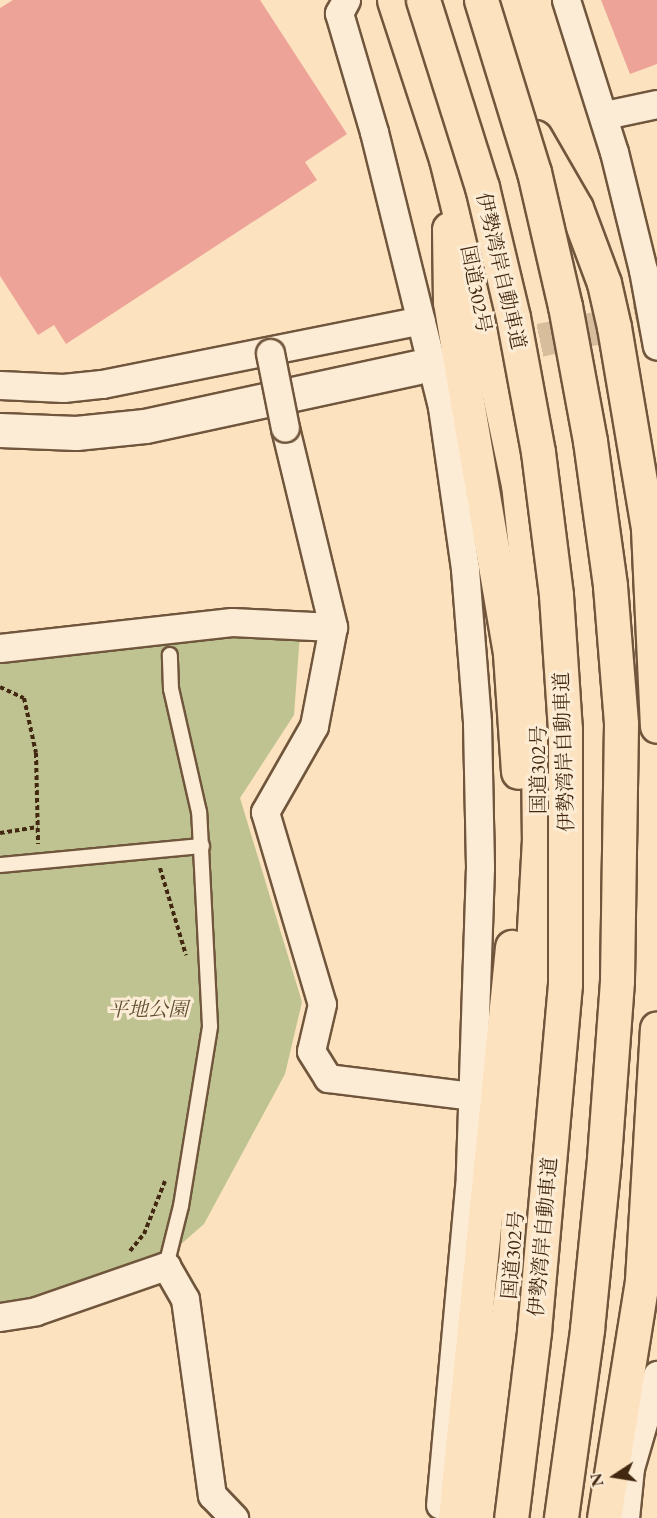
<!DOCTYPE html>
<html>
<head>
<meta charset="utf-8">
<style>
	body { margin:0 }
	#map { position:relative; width:657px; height:1518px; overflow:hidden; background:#fce2be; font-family:"EB Garamond","Noto Serif JP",serif }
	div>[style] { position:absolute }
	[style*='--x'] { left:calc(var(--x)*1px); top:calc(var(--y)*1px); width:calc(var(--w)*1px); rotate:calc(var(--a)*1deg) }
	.green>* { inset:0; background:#bfc391 }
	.building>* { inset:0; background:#eda397 }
	.secondary-tunnel>* { height:33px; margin-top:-16.5px; transform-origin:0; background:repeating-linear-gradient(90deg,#d7bd9b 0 33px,transparent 0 49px) }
	.path>* { height:4px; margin-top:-2px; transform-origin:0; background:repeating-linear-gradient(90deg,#422811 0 4.5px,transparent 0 7.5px) }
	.roads { filter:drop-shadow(2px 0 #70563c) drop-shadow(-2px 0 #70563c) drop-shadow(0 2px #70563c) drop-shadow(0 -2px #70563c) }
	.lane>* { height:14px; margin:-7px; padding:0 7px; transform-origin:7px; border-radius:7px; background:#fdecd5 }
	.street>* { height:27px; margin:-13.5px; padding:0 13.5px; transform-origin:13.5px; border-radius:13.5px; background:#fdecd5 }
	.secondary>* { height:33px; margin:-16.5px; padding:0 16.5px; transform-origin:16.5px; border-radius:16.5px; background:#fdecd5 }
	.highway>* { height:33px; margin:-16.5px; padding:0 16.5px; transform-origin:16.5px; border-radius:16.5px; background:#fce2be }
	.bridges { filter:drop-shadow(2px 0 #70563c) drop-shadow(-2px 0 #70563c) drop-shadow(0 2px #70563c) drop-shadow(0 -2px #70563c) }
	.street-bridge>* { height:27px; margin:-13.5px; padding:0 13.5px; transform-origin:13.5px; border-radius:13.5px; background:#fdecd5 }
	.highway-bridge>* { height:33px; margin:-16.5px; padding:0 16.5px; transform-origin:16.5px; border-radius:16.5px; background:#fce2be }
	span { translate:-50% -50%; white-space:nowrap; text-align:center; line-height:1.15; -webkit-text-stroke:6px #fdecd5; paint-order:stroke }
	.street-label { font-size:20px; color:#422811 }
	.park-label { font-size:20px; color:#614f31; font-style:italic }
	.north { position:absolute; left:585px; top:1446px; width:60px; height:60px; -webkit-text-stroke:4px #fdecd5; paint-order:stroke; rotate:258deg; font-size:16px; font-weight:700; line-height:24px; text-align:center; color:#422811 }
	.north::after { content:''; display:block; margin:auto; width:21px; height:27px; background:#422811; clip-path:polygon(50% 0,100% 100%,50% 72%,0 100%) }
</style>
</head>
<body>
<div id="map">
	<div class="green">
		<div style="clip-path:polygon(300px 634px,294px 715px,240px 798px,302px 1002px,285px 1074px,204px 1224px,156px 1266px,0 1315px,0 662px,100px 645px)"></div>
	</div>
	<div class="building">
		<div style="clip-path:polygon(13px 0,260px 0,347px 134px,305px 162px,317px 180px,66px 344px,54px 325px,38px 335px,0 276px,0 8px)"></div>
		<div style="clip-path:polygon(601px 0,657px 0,657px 64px,630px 74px)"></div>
	</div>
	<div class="secondary-tunnel">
		<div style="--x:492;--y:350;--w:169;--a:-12"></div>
	</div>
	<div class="path">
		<div style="--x:0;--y:687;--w:26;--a:25"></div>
		<div style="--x:24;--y:698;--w:56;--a:77.7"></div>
		<div style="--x:36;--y:753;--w:91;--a:88.7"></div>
		<div style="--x:0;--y:833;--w:38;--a:-9"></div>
		<div style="--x:160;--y:868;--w:91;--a:73.4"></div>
		<div style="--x:130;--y:1251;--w:22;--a:-51"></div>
		<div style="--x:144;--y:1234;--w:57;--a:-68.4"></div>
	</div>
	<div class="roads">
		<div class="lane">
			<div style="--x:0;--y:865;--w:203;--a:-5.4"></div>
			<div style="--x:166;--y:1266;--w:62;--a:-76"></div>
			<div style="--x:181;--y:1206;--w:182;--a:-80.8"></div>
			<div style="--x:210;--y:1026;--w:214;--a:-92.9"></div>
			<div style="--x:199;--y:812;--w:126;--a:-102.8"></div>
			<div style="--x:171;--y:689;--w:34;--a:-92"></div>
		</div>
		<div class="street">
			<div style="--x:346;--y:0;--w:15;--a:118"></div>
			<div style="--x:339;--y:13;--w:124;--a:73.6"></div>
			<div style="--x:374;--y:132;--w:283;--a:76.1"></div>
			<div style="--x:442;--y:407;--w:164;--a:81.9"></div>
			<div style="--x:465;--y:569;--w:154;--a:85.5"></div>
			<div style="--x:477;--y:723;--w:144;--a:88.8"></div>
			<div style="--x:480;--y:867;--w:309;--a:91.9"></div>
			<div style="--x:470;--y:1176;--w:330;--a:95.2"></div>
			<div style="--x:566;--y:0;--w:159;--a:72.5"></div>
			<div style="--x:614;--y:152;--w:122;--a:76.2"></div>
			<div style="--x:643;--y:270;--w:77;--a:79.6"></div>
			<div style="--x:605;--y:115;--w:53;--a:-11.9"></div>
			<div style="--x:0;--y:385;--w:63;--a:2.7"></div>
			<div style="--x:63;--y:388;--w:39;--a:-6"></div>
			<div style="--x:102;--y:384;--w:325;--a:-11.3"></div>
			<div style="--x:285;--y:428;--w:205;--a:76.4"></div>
			<div style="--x:333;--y:627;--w:101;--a:100.9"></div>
			<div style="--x:314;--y:726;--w:99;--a:119.7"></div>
			<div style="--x:265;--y:812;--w:200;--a:73.5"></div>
			<div style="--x:322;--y:1004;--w:48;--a:103.2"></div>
			<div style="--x:311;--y:1051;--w:32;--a:58"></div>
			<div style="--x:328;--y:1078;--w:145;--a:7.1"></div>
			<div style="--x:0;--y:648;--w:233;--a:-6.4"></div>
			<div style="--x:232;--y:622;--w:101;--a:2.8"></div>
			<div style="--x:0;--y:1317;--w:36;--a:-9"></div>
			<div style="--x:36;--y:1311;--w:138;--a:-19.1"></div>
			<div style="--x:166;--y:1266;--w:38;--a:60"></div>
			<div style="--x:185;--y:1299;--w:198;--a:82.2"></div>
			<div style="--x:212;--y:1495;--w:32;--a:46"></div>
			<div style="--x:625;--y:1518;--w:50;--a:-84.3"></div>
			<div style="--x:630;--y:1468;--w:97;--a:-73.8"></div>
		</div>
		<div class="secondary">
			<div style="--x:0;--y:430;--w:76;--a:2.3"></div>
			<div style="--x:76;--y:433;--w:69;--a:-5.8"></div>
			<div style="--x:145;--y:426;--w:278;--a:-12.2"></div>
		</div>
		<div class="highway">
			<div style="--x:394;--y:0;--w:167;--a:71.9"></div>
			<div style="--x:446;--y:159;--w:101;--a:76.2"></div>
			<div style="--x:470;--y:257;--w:232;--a:78.1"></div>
			<div style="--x:518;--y:484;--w:172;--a:83.7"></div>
			<div style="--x:537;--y:655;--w:184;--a:89.4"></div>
			<div style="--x:539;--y:839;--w:424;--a:93.2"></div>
			<div style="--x:515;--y:1262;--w:258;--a:97.6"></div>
			<div style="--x:535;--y:137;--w:82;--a:60"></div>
			<div style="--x:576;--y:208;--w:80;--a:69.5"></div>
			<div style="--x:604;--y:283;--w:45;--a:77.2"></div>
			<div style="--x:614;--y:327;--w:205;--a:80.4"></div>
			<div style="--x:648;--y:529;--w:197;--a:87.4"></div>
			<div style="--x:449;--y:229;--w:73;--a:89.2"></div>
			<div style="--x:450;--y:302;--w:357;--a:80.3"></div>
			<div style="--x:510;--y:654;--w:118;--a:86.1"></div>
			<div style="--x:455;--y:1518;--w:574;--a:-84.3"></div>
			<div style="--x:604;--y:1518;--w:241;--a:-80.9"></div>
			<div style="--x:642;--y:1280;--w:252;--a:-86.6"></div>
		</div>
	</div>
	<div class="bridges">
		<div class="street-bridge">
			<div style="--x:270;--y:353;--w:76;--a:78.7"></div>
		</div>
		<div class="highway-bridge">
			<div style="--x:423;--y:0;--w:196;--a:72.5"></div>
			<div style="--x:482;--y:187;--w:134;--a:76.6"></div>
			<div style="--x:513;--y:317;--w:137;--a:79.5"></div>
			<div style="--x:538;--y:452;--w:144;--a:82.8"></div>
			<div style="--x:556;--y:595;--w:134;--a:86.2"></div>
			<div style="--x:565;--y:729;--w:255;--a:90"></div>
			<div style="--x:565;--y:984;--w:349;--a:95.1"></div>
			<div style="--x:534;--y:1332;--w:187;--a:97"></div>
			<div style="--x:481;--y:0;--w:180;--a:72.9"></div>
			<div style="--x:534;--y:172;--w:138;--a:77"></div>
			<div style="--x:565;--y:306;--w:137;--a:79.5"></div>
			<div style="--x:590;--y:441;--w:146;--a:82.1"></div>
			<div style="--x:610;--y:586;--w:138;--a:85.4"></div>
			<div style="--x:621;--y:724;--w:257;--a:90.9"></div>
			<div style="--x:617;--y:981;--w:178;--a:94.2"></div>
			<div style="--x:604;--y:1159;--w:172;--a:95.7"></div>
			<div style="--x:587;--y:1330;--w:190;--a:97.9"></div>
		</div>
	</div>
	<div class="street-label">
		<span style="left:501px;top:271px;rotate:77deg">伊勢湾岸自動車道</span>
		<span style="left:476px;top:289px;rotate:79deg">国道302号</span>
		<span style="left:564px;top:752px;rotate:-92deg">伊勢湾岸自動車道</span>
		<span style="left:538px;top:770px;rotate:-90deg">国道302号</span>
		<span style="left:543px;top:1237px;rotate:-85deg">伊勢湾岸自動車道</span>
		<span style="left:513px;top:1255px;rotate:-85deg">国道302号</span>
	</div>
	<div class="park-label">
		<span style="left:148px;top:1009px">平地公園</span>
	</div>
	<div class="north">N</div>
</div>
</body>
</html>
